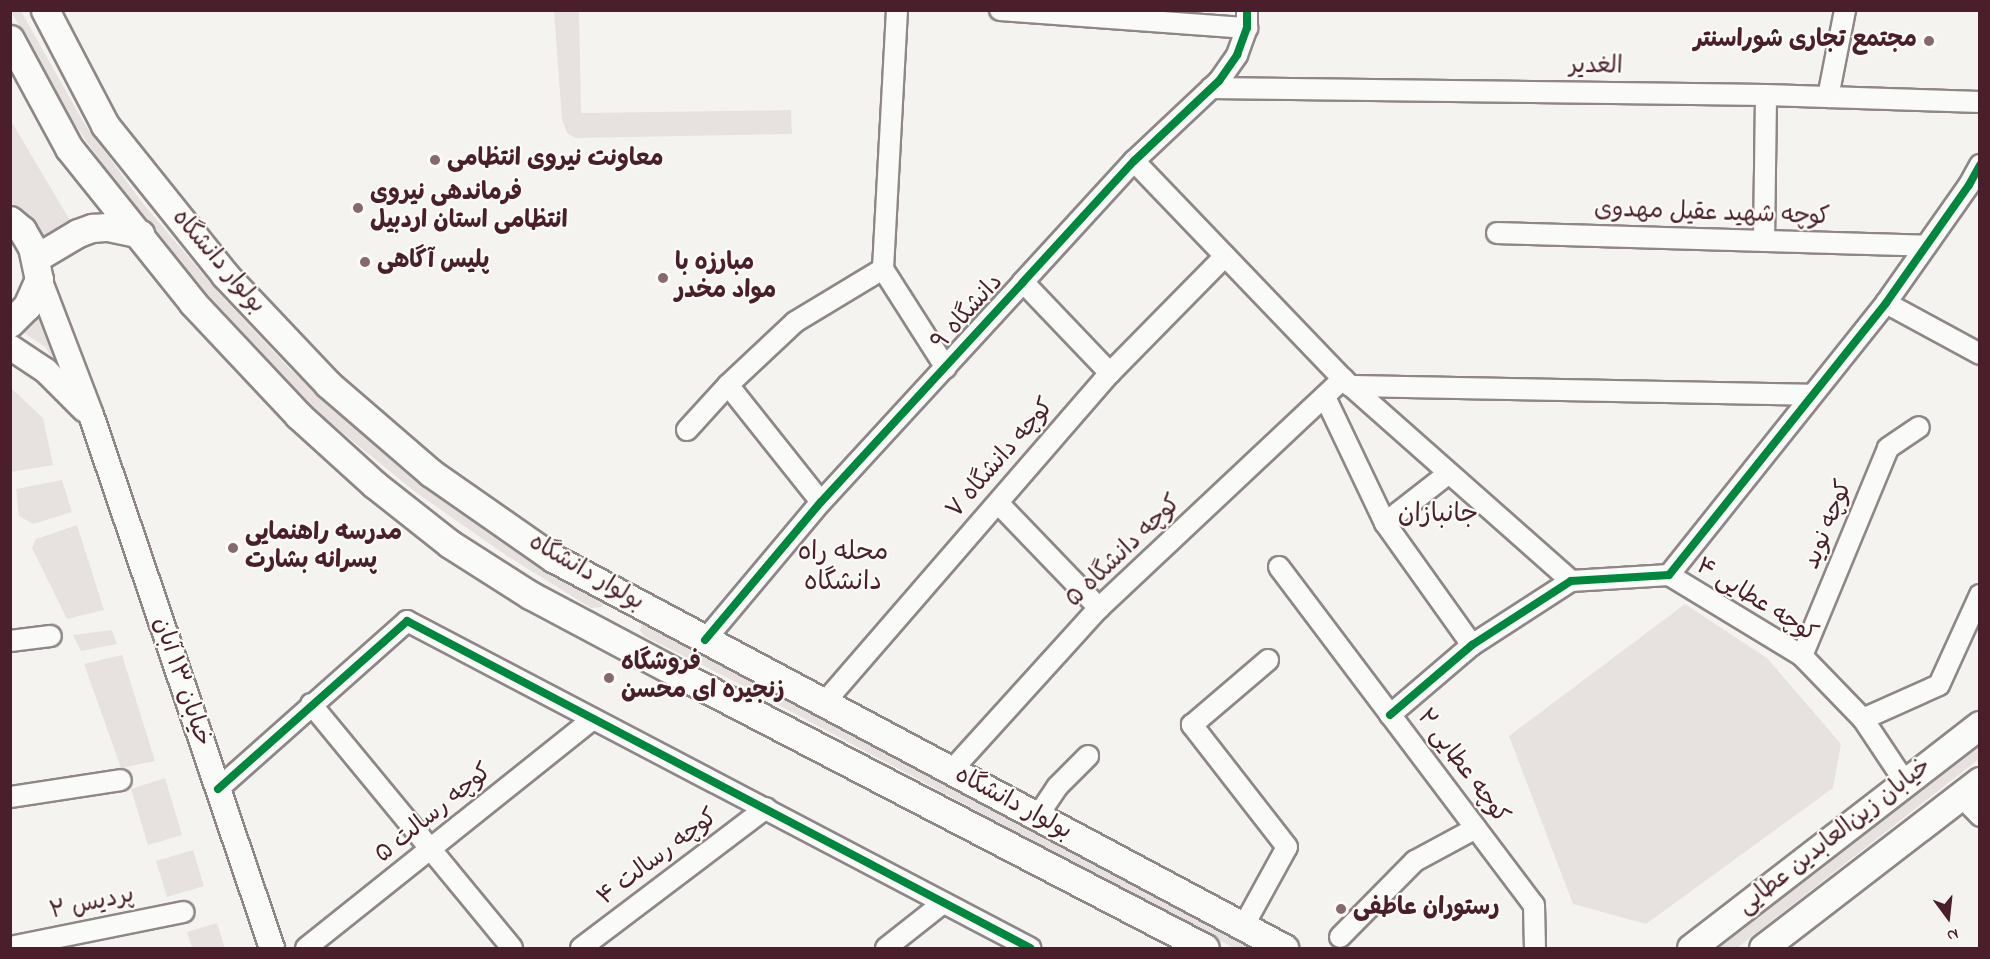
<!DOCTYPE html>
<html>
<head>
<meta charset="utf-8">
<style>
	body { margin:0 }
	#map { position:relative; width:1990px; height:959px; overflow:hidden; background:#f5f3f0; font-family:"Indie Flower","Playpen Sans Arabic",sans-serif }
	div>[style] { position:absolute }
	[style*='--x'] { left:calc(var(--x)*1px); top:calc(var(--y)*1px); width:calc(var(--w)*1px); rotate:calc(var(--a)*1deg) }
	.green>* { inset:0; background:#e7e2e0 }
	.roads { filter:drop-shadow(2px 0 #8f8687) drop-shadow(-2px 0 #8f8687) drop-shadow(0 2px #8f8687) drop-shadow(0 -2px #8f8687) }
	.minor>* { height:20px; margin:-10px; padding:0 10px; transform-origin:10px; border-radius:10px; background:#fafaf8 }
	.tertiary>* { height:24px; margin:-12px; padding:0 12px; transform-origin:12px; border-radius:12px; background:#fafaf8 }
	.secondary>* { height:27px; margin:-13.5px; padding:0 13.5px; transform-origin:13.5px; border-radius:13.5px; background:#fafaf8 }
	.cycleway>* { height:8px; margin:-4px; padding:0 4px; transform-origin:4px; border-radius:4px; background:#00873e }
	.dots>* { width:16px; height:16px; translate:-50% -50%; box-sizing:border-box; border:3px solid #fdfcf7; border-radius:50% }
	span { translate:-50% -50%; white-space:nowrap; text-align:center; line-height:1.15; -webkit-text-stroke:4.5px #fdfcf7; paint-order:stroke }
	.poi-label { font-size:24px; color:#4a1f2b; font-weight:700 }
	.right { translate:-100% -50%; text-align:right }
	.left { translate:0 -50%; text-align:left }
	.street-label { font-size:24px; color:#4a1f2b }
	.neighbourhood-label { font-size:26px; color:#4a1f2b }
	.frame { position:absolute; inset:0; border:12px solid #4a1f2b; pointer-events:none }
	.north { position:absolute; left:1918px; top:887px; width:60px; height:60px; -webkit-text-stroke:4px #fdfcf7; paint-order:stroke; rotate:165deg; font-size:16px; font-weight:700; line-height:24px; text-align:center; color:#4a1f2b }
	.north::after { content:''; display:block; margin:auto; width:21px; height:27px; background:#4a1f2b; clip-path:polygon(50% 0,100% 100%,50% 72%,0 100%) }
</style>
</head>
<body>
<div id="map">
	<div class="green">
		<div style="clip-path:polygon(11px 11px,21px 11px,84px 123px,141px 201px,218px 292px,288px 367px,351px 425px,393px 458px,447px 498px,595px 593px,603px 602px,602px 607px,591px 608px,507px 556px,414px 491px,322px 416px,210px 297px,132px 207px,73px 122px)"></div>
		<div style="clip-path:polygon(554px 11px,579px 11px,581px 113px,791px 110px,792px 134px,575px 138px,567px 133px,562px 120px)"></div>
		<div style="clip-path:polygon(11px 121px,71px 222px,46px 239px,35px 224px,11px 203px)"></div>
		<div style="clip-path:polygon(40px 307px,49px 332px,57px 365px,45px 347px,24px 333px,23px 328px)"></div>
		<div style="clip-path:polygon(10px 387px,43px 418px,53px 465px,11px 472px)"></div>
		<div style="clip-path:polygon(62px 480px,72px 512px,33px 524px,19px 516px,16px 489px)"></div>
		<div style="clip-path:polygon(77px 525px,104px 610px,67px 619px,32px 548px,36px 539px)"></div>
		<div style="clip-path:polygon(1685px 604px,1767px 658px,1841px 744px,1833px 788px,1646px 924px,1573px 904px,1509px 736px)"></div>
		<div style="clip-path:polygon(642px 624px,654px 625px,1260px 948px,1234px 948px,732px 680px,644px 636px,640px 631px)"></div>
		<div style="clip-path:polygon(112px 630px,117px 644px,81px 651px,73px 635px)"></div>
		<div style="clip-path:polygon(122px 655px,155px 761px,121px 768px,84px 664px)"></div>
		<div style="clip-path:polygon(1979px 744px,1979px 759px,1737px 948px,1716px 948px)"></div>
		<div style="clip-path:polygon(165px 778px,182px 835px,148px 845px,131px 789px)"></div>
		<div style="clip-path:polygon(193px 850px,204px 886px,167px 897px,156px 861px)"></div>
		<div style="clip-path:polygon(217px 923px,225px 948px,192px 948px,187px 932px)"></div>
	</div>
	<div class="roads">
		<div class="minor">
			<div style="--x:897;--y:10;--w:259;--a:93.1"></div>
			<div style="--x:883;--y:269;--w:117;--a:57.5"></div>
			<div style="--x:1000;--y:10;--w:248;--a:4.2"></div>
			<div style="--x:1211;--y:88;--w:555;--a:0.72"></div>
			<div style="--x:1766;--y:95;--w:214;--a:1.9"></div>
			<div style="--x:1828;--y:97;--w:89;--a:-78.9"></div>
			<div style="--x:1134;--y:161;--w:302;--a:46.2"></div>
			<div style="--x:1343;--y:379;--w:305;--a:41.5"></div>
			<div style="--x:1497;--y:233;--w:429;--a:1.7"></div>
			<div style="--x:1764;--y:241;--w:146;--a:-89.2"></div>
			<div style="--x:1023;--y:282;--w:126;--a:46.3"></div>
			<div style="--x:1886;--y:303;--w:107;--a:28.5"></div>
			<div style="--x:728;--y:385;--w:92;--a:-43.2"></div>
			<div style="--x:795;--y:322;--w:103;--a:-31.1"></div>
			<div style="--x:1350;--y:386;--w:462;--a:1.1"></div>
			<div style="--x:1325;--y:397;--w:140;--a:64.5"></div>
			<div style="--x:1385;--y:523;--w:150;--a:54.5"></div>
			<div style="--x:687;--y:430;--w:61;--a:-47.7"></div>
			<div style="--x:728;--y:385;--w:149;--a:51.5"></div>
			<div style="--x:998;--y:503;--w:146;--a:46.1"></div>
			<div style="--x:1385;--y:523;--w:81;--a:-38"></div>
			<div style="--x:1279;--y:567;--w:423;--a:53"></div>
			<div style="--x:1534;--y:905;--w:43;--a:88.7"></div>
			<div style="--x:1669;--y:575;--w:156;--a:31.3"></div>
			<div style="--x:1802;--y:656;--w:88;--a:45.9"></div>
			<div style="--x:1863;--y:719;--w:76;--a:56.3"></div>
			<div style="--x:705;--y:640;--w:180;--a:-50"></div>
			<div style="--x:821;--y:502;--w:299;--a:-47.4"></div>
			<div style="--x:1023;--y:282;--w:164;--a:-47.5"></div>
			<div style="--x:1134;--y:161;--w:117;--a:-43.3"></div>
			<div style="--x:1219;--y:81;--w:32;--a:-55"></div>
			<div style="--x:1237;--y:55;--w:29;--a:-70"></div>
			<div style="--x:1247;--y:28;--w:18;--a:-90"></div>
			<div style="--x:10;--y:641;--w:41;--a:-7"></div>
			<div style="--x:1802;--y:656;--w:225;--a:-67.5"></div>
			<div style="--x:1888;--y:448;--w:37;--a:-34"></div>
			<div style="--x:824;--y:703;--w:437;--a:-49.1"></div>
			<div style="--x:1110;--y:373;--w:164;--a:-45.5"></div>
			<div style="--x:311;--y:704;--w:316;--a:50.5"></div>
			<div style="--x:1390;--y:715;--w:108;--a:-40.5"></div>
			<div style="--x:1472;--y:645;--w:118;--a:-32.9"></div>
			<div style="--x:1571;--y:581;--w:98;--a:-3.5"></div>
			<div style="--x:1669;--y:575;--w:348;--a:-51.4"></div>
			<div style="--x:1886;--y:303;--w:144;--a:-54.9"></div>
			<div style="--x:1969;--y:185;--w:23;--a:-61"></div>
			<div style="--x:1863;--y:719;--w:83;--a:-24.1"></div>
			<div style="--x:1939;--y:685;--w:99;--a:-65.5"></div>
			<div style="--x:951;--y:771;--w:220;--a:-47.8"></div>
			<div style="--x:1099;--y:608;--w:335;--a:-43.2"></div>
			<div style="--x:218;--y:789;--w:253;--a:-41.6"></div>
			<div style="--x:407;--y:621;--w:704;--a:27.69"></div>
			<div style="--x:1961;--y:796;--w:28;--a:46"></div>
			<div style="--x:10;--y:797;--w:112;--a:-8.7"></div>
			<div style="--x:1037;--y:817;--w:36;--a:-56"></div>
			<div style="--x:1057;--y:787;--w:44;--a:-45"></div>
			<div style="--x:1243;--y:927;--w:91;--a:-61.2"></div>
			<div style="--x:1287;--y:847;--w:155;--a:-127.9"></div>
			<div style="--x:1192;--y:725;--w:100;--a:-40.5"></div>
			<div style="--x:1340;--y:937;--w:107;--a:-45.4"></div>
			<div style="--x:1415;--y:861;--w:69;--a:-28.4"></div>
			<div style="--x:10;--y:947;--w:177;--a:-11.4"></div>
			<div style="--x:306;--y:948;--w:367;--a:-38.6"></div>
			<div style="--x:581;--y:948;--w:232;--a:-37.1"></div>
			<div style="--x:886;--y:948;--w:73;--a:-38.3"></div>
		</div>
		<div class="tertiary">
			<div style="--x:39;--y:279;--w:146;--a:69.1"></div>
			<div style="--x:91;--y:415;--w:563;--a:71.24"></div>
			<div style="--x:10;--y:347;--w:43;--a:33.7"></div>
			<div style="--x:46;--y:371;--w:54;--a:45"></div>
		</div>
		<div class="secondary">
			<div style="--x:45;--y:10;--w:130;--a:62.4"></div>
			<div style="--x:105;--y:125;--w:192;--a:51.3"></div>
			<div style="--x:225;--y:275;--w:150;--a:46.6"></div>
			<div style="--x:328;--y:384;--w:136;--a:40.8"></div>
			<div style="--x:431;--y:473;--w:149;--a:34.9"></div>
			<div style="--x:553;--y:558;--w:829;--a:28.08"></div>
			<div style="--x:10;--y:39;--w:124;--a:61.6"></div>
			<div style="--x:69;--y:148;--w:198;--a:51.3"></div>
			<div style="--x:193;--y:303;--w:154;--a:46.8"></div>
			<div style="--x:298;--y:415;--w:103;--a:42.2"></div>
			<div style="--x:374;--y:484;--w:97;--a:38.3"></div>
			<div style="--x:450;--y:544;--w:95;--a:32.5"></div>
			<div style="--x:530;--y:595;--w:174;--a:28"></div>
			<div style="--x:684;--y:677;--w:587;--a:27.48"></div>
			<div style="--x:10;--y:220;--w:16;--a:40"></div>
			<div style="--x:22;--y:230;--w:20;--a:60"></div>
			<div style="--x:32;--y:247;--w:33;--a:78"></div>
			<div style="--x:39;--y:279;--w:30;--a:114"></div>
			<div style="--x:27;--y:306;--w:24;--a:135"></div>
			<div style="--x:36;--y:258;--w:49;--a:-30.8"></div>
			<div style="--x:78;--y:233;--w:15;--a:-20"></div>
			<div style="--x:92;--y:228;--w:16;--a:-4"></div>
			<div style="--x:108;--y:227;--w:33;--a:12"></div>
			<div style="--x:1691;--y:948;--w:365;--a:-37.7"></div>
			<div style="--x:1763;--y:948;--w:274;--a:-37.6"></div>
		</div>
	</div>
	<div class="cycleway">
		<div style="--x:705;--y:640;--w:180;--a:-50"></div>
		<div style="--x:821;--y:502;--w:299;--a:-47.4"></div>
		<div style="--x:1023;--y:282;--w:164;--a:-47.5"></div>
		<div style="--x:1134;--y:161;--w:117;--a:-43.3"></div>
		<div style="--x:1219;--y:81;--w:32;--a:-55"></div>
		<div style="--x:1237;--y:55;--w:29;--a:-70"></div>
		<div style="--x:1247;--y:28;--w:18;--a:-90"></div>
		<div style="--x:1390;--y:715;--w:108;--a:-40.5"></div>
		<div style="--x:1472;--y:645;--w:118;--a:-32.9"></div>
		<div style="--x:1571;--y:581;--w:98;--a:-3.5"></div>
		<div style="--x:1669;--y:575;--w:348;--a:-51.4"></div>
		<div style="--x:1886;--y:303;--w:144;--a:-54.9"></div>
		<div style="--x:1969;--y:185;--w:23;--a:-61"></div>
		<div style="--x:218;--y:789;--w:253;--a:-41.6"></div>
		<div style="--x:407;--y:621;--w:704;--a:27.69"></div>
	</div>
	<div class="dots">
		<div style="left:1929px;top:41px;background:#866970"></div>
		<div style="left:435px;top:160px;background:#866970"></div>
		<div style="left:358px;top:208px;background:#866970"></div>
		<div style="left:365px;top:262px;background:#866970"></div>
		<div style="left:663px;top:278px;background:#866970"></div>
		<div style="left:233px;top:548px;background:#866970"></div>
		<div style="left:609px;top:678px;background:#866970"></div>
		<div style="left:1341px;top:909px;background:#866970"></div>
	</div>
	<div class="poi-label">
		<span class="right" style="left:1917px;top:41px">مجتمع تجاری شوراسنتر</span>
		<span class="left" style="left:447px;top:160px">معاونت نیروی انتظامی</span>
		<span class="left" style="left:370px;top:208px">فرماندهی نیروی<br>انتظامی استان اردبیل</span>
		<span class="left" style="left:377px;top:262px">پلیس آگاهی</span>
		<span class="left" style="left:675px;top:278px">مبارزه با<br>مواد مخدر</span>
		<span class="left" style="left:245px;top:548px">مدرسه راهنمایی<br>پسرانه بشارت</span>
		<span class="left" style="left:621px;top:678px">فروشگاه<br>زنجیره ای محسن</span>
		<span class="left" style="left:1353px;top:909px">رستوران عاطفی</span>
	</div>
	<div class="street-label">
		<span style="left:1596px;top:67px;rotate:1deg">الغدیر</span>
		<span style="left:1712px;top:214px;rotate:2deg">کوچه شهید عقیل مهدوی</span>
		<span style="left:218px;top:262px;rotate:49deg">بولوار دانشگاه</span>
		<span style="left:968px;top:313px;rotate:-48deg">دانشگاه ۹</span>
		<span style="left:1001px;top:459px;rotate:-49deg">کوچه دانشگاه ۷</span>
		<span style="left:1829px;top:525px;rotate:-68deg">کوچه نوید</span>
		<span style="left:1124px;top:552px;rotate:-44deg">کوچه دانشگاه ۵</span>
		<span style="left:586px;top:573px;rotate:30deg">بولوار دانشگاه</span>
		<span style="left:1756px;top:601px;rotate:32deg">کوچه عطایی ۴</span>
		<span style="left:181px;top:682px;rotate:71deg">خیابان ۱۳ آبان</span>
		<span style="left:1462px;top:767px;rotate:53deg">کوچه عطایی ۲</span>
		<span style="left:1013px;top:804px;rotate:28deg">بولوار دانشگاه</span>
		<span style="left:434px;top:814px;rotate:-39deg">کوچه رسالت ۵</span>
		<span style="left:1835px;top:837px;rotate:-38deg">خیابان زین‌العابدین عطایی</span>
		<span style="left:658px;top:858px;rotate:-37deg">کوچه رسالت ۴</span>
		<span style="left:92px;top:904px;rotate:-12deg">پردیس ۲</span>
	</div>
	<div class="neighbourhood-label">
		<span style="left:1438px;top:516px">جانبازان</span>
		<span style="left:843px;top:569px">محله راه<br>دانشگاه</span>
	</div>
	<div class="frame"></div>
	<div class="north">N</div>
</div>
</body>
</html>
